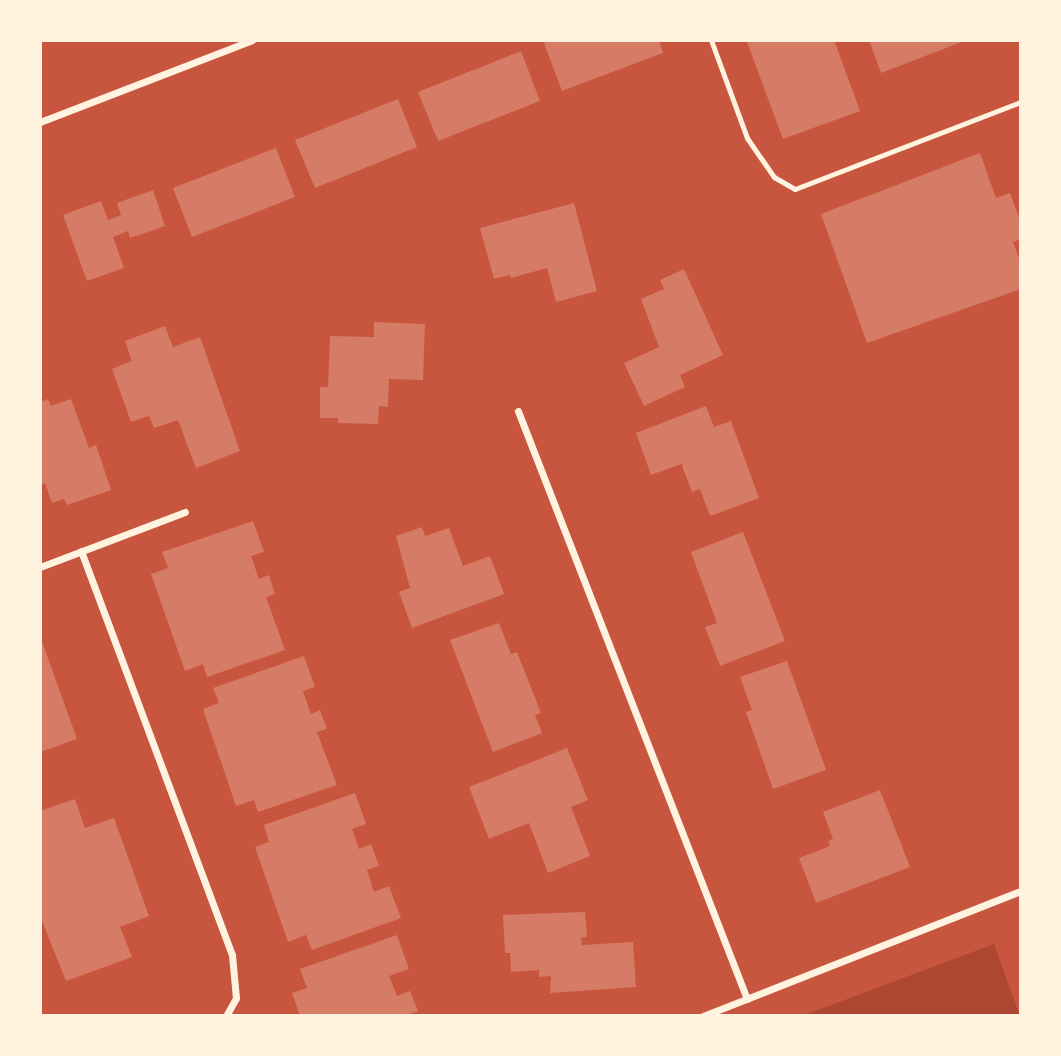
<!DOCTYPE html>
<html>
<head>
<meta charset="utf-8">
<style>
	body { margin:0 }
	#map { position:relative; width:1061px; height:1056px; overflow:hidden; background:#c8553d; font-family:"Noto Sans",sans-serif }
	div>[style] { position:absolute }
	[style*='--x'] { left:calc(var(--x)*1px); top:calc(var(--y)*1px); width:calc(var(--w)*1px); rotate:calc(var(--a)*1deg) }
	.green>* { inset:0; background:#ae4732 }
	.building>* { inset:0; background:#d67c66 }
	.service>* { height:5px; margin:-2.5px; padding:0 2.5px; transform-origin:2.5px; border-radius:2.5px; background:#fff3e0 }
	.minor>* { height:7px; margin:-3.5px; padding:0 3.5px; transform-origin:3.5px; border-radius:3.5px; background:#fff3e0 }
	span { translate:-50% -50%; white-space:nowrap; text-align:center; line-height:1.15; -webkit-text-stroke:5px #fff3e0; paint-order:stroke }
	.frame { position:absolute; inset:0; border:42px solid #fff3e0; pointer-events:none }
</style>
</head>
<body>
<div id="map">
	<div class="green">
		<div style="clip-path:polygon(994px 944px,1020px 1016px,802px 1016px)"></div>
	</div>
	<div class="building">
		<div style="clip-path:polygon(551px 40px,659px 40px,663px 53px,562px 91px,544px 43px)"></div>
		<div style="clip-path:polygon(752px 40px,834px 40px,860px 111px,783px 139px,747px 42px)"></div>
		<div style="clip-path:polygon(869px 40px,967px 40px,881px 73px)"></div>
		<div style="clip-path:polygon(521px 51px,540px 101px,438px 141px,418px 92px)"></div>
		<div style="clip-path:polygon(398px 99px,417px 147px,315px 188px,295px 140px)"></div>
		<div style="clip-path:polygon(276px 148px,295px 197px,192px 237px,173px 188px)"></div>
		<div style="clip-path:polygon(980px 153px,996px 198px,1010px 193px,1021px 223px,1021px 239px,1013px 242px,1021px 264px,1021px 289px,867px 343px,821px 214px)"></div>
		<div style="clip-path:polygon(153px 190px,165px 226px,130px 238px,128px 231px,113px 237px,124px 268px,87px 281px,63px 215px,101px 201px,108px 220px,121px 215px,117px 203px)"></div>
		<div style="clip-path:polygon(574px 203px,597px 291px,556px 302px,547px 268px,511px 278px,510px 275px,494px 279px,480px 228px)"></div>
		<div style="clip-path:polygon(684px 269px,723px 355px,680px 375px,685px 387px,644px 406px,624px 363px,659px 347px,641px 299px,664px 289px,660px 280px)"></div>
		<div style="clip-path:polygon(374px 322px,425px 324px,423px 380px,389px 379px,388px 407px,379px 406px,378px 424px,338px 423px,338px 418px,320px 418px,320px 387px,328px 387px,330px 336px,374px 337px)"></div>
		<div style="clip-path:polygon(165px 326px,173px 347px,200px 337px,240px 451px,196px 468px,178px 420px,154px 428px,149px 416px,131px 422px,112px 369px,132px 361px,125px 341px)"></div>
		<div style="clip-path:polygon(48px 399px,51px 406px,71px 399px,89px 448px,96px 445px,111px 490px,67px 505px,64px 499px,52px 503px,45px 483px,40px 485px,40px 402px)"></div>
		<div style="clip-path:polygon(706px 406px,714px 427px,731px 421px,759px 498px,710px 516px,700px 489px,692px 492px,682px 466px,684px 463px,651px 475px,636px 433px)"></div>
		<div style="clip-path:polygon(253px 521px,264px 552px,251px 556px,259px 579px,269px 575px,275px 594px,266px 597px,285px 650px,207px 677px,203px 664px,185px 671px,151px 574px,168px 568px,162px 552px)"></div>
		<div style="clip-path:polygon(422px 527px,425px 536px,449px 528px,463px 566px,490px 556px,504px 594px,412px 628px,399px 592px,410px 588px,396px 536px)"></div>
		<div style="clip-path:polygon(743px 532px,785px 641px,720px 666px,705px 627px,717px 623px,691px 552px)"></div>
		<div style="clip-path:polygon(499px 623px,511px 654px,517px 652px,541px 713px,535px 715px,542px 733px,493px 752px,450px 640px)"></div>
		<div style="clip-path:polygon(40px 636px,77px 739px,40px 752px)"></div>
		<div style="clip-path:polygon(304px 656px,315px 687px,303px 691px,311px 714px,320px 710px,327px 729px,317px 732px,337px 785px,258px 812px,254px 800px,236px 806px,203px 709px,219px 703px,213px 688px)"></div>
		<div style="clip-path:polygon(787px 661px,826px 770px,773px 789px,746px 712px,752px 710px,740px 677px)"></div>
		<div style="clip-path:polygon(567px 748px,588px 800px,571px 807px,590px 856px,548px 873px,529px 823px,489px 839px,469px 787px)"></div>
		<div style="clip-path:polygon(880px 790px,910px 867px,816px 903px,799px 858px,830px 846px,828px 841px,833px 839px,823px 812px)"></div>
		<div style="clip-path:polygon(355px 793px,366px 824px,352px 829px,359px 849px,371px 844px,379px 866px,367px 870px,374px 892px,389px 886px,401px 918px,312px 950px,306px 935px,288px 942px,255px 847px,269px 842px,264px 825px)"></div>
		<div style="clip-path:polygon(75px 799px,85px 828px,114px 818px,149px 916px,120px 927px,132px 957px,66px 981px,40px 916px,40px 811px)"></div>
		<div style="clip-path:polygon(585px 912px,587px 937px,581px 938px,582px 945px,633px 942px,636px 987px,550px 993px,551px 976px,539px 977px,539px 970px,511px 972px,510px 953px,505px 953px,503px 915px)"></div>
		<div style="clip-path:polygon(397px 935px,409px 969px,389px 976px,397px 996px,410px 991px,418px 1011px,405px 1016px,300px 1016px,292px 993px,307px 988px,300px 969px)"></div>
	</div>
	<div class="service">
		<div style="--x:711;--y:40;--w:104;--a:69.8"></div>
		<div style="--x:747;--y:138;--w:47;--a:55.3"></div>
		<div style="--x:774;--y:177;--w:24;--a:30"></div>
		<div style="--x:795;--y:189;--w:242;--a:-21.1"></div>
	</div>
	<div class="minor">
		<div style="--x:40;--y:122;--w:227;--a:-21.1"></div>
		<div style="--x:518;--y:411;--w:631;--a:68.72"></div>
		<div style="--x:81;--y:551;--w:431;--a:69.5"></div>
		<div style="--x:232;--y:955;--w:43;--a:84.7"></div>
		<div style="--x:236;--y:998;--w:21;--a:119"></div>
		<div style="--x:40;--y:567;--w:155;--a:-20.8"></div>
		<div style="--x:703;--y:1016;--w:342;--a:-21.5"></div>
	</div>
	<div class="frame"></div>
</div>
</body>
</html>
